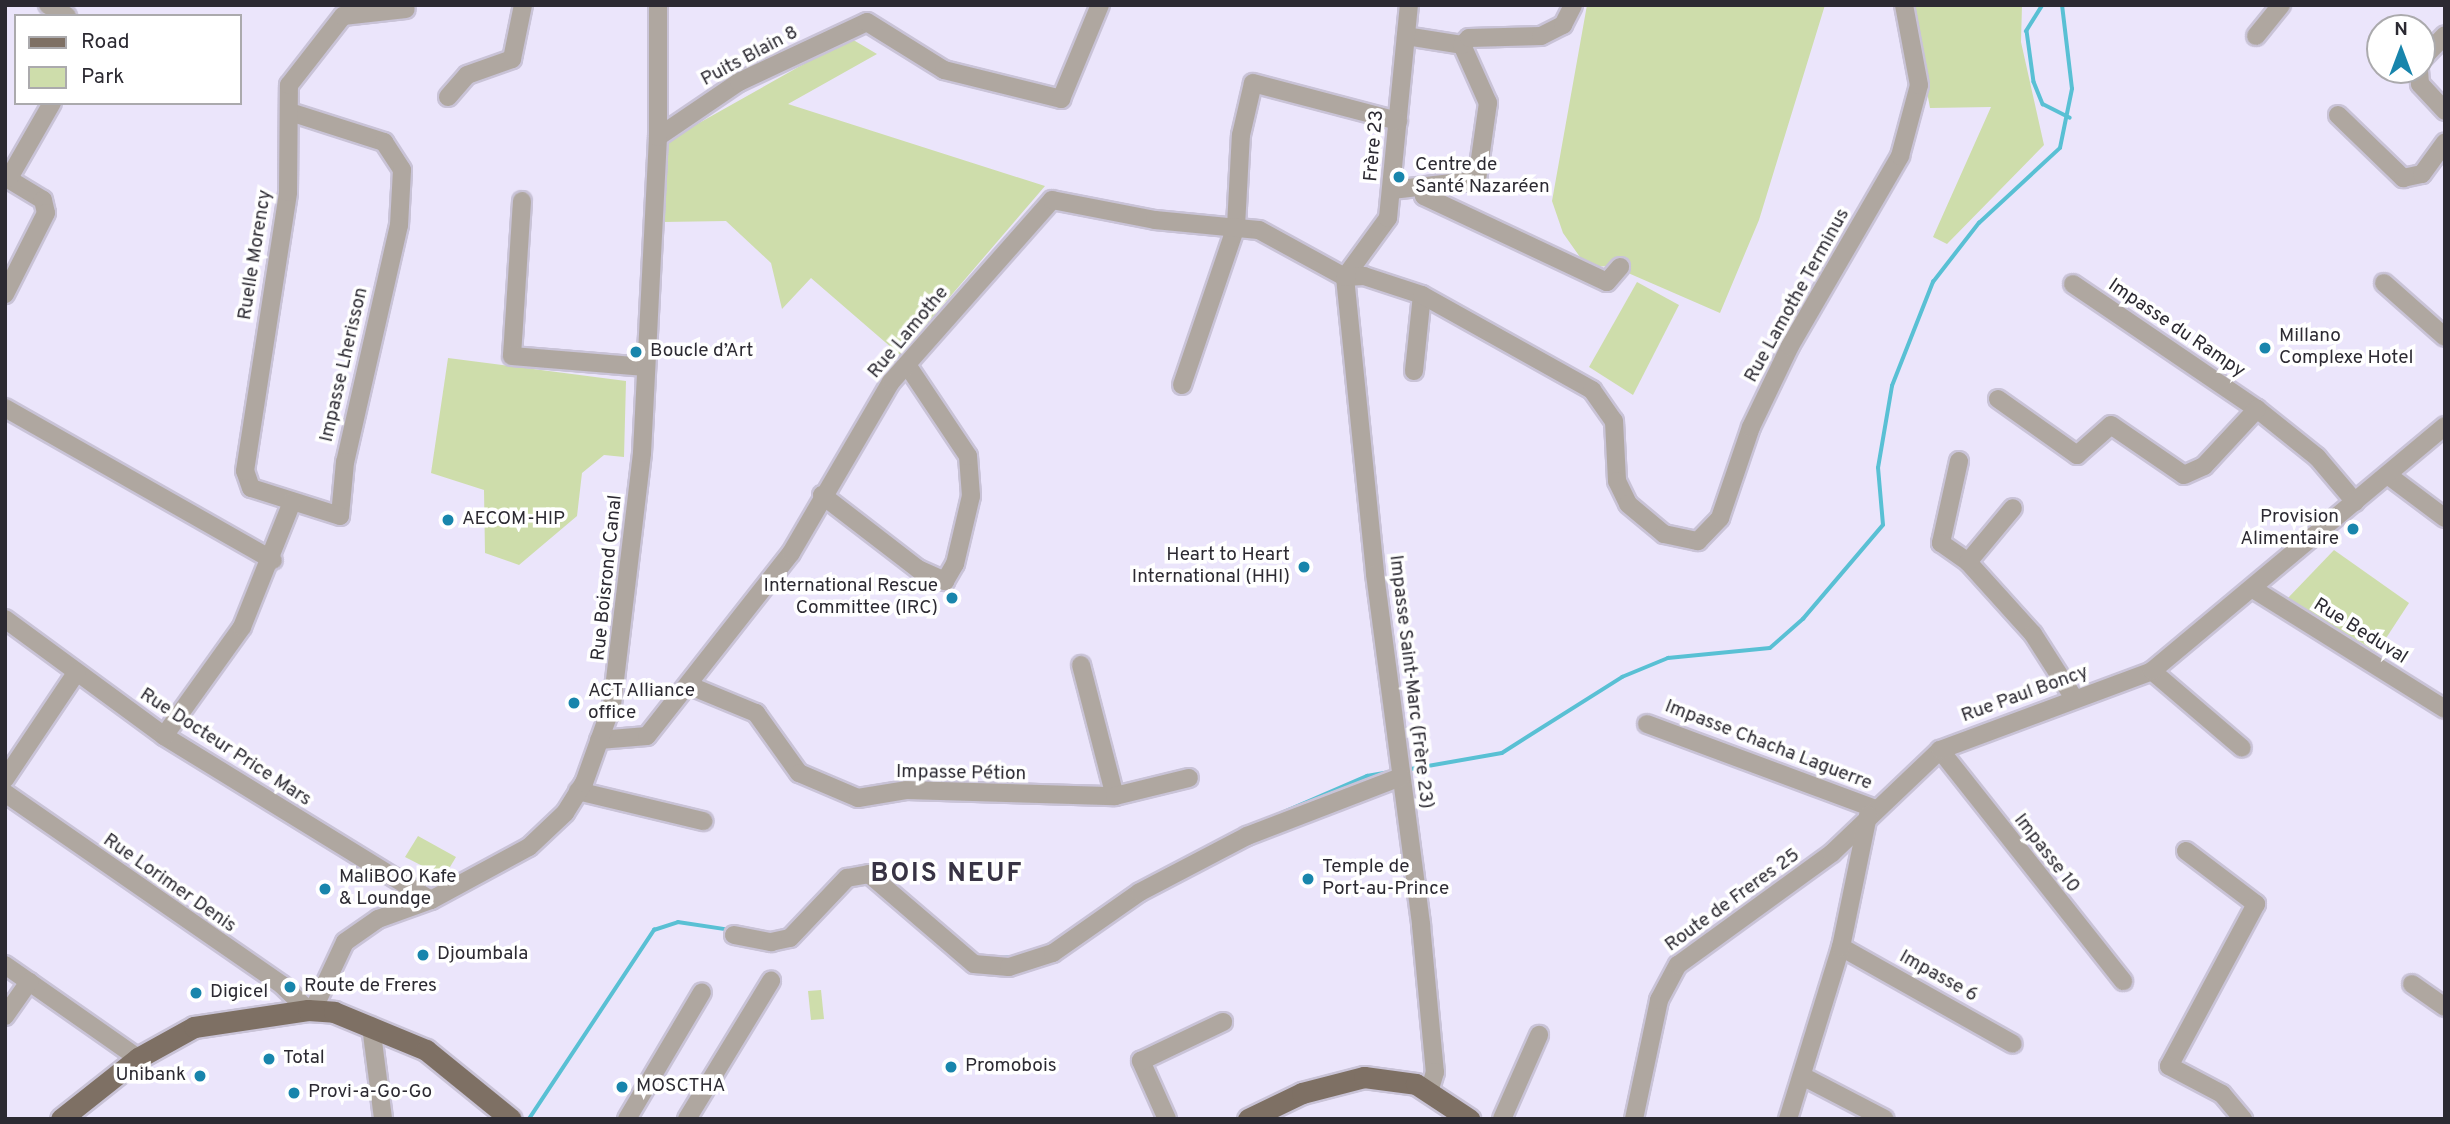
<!DOCTYPE html>
<html>
<head>
<meta charset="utf-8">
<style>
	body { margin:0 }
	#map { position:relative; width:2450px; height:1124px; overflow:hidden; background:#ebe5fb; font-family:Overpass,sans-serif }
	div>[style] { position:absolute }
	[style*='--x'] { left:calc(var(--x)*1px); top:calc(var(--y)*1px); width:calc(var(--w)*1px); rotate:calc(var(--a)*1deg) }
	.green>* { inset:0; background:#ceddab }
	.stream>* { height:3.5px; margin:-1.75px; padding:0 1.75px; transform-origin:1.75px; border-radius:1.75px; background:#59c0d4 }
	.roads { filter:drop-shadow(2px 0 #c9c3d7) drop-shadow(-2px 0 #c9c3d7) drop-shadow(0 2px #c9c3d7) drop-shadow(0 -2px #c9c3d7) }
	.minor>* { height:18px; margin:-9px; padding:0 9px; transform-origin:9px; border-radius:9px; background:#afa7a0 }
	.major>* { height:21px; margin:-10.5px; padding:0 10.5px; transform-origin:10.5px; border-radius:10.5px; background:#7e7064 }
	.dots>* { width:19px; height:19px; translate:-50% -50%; box-sizing:border-box; border:4px solid #fff; border-radius:50% }
	span { translate:-50% -50%; white-space:nowrap; text-align:center; line-height:1.15; -webkit-text-stroke:7px #fff; paint-order:stroke }
	.street-label { font-size:19px; color:#2c2a32 }
	.poi-label { font-size:19px; color:#2c2a32 }
	.left { translate:0 -50%; text-align:left }
	.right { translate:-100% -50%; text-align:right }
	.district-label { font-size:26px; color:#383344; font-weight:700; letter-spacing:2px }
	.frame { position:absolute; inset:0; border:7px solid #2c2a32; pointer-events:none }
	.legend { position:absolute; left:14px; top:14px; width:228px; height:91px; box-sizing:border-box; background:#fff; border:2px solid #abaaad; margin:0; padding:9px 12px; list-style:none; font-size:21px; color:#2c2a32 }
	.legend li { display:flex; align-items:center; gap:14px; height:35px }
	.legend b { width:35px; border:2px solid #abaaad }
	.north { position:absolute; left:2366px; top:14px; width:70px; height:70px; box-sizing:border-box; background:#fff; border:2px solid #abaaad; border-radius:50%; rotate:0deg; font-size:19px; font-weight:700; line-height:28px; text-align:center; color:#2c2a32 }
	.north::after { content:''; display:block; margin:auto; width:24px; height:32px; background:#1885ac; clip-path:polygon(50% 0,100% 100%,50% 72%,0 100%) }
</style>
</head>
<body>
<div id="map">
	<div class="green">
		<div style="clip-path:polygon(1587px 5px,1825px 5px,1759px 220px,1720px 313px,1612px 266px,1587px 267px,1563px 233px,1552px 201px)"></div>
		<div style="clip-path:polygon(1911px 5px,2022px 5px,2021px 42px,2044px 145px,1947px 244px,1933px 237px,1991px 107px,1930px 108px)"></div>
		<div style="clip-path:polygon(850px 38px,877px 54px,788px 104px,1045px 186px,900px 355px,811px 278px,782px 309px,771px 263px,726px 221px,663px 222px,667px 141px)"></div>
		<div style="clip-path:polygon(1637px 282px,1679px 305px,1633px 395px,1589px 367px)"></div>
		<div style="clip-path:polygon(448px 358px,626px 381px,624px 457px,604px 455px,582px 473px,577px 516px,519px 565px,485px 553px,484px 490px,431px 473px)"></div>
		<div style="clip-path:polygon(2334px 550px,2409px 603px,2377px 652px,2287px 599px)"></div>
		<div style="clip-path:polygon(418px 836px,456px 857px,444px 877px,405px 857px)"></div>
		<div style="clip-path:polygon(821px 990px,824px 1019px,811px 1020px,808px 991px)"></div>
	</div>
	<div class="stream">
		<div style="--x:2043;--y:5;--w:31;--a:122"></div>
		<div style="--x:2027;--y:31;--w:51;--a:82.2"></div>
		<div style="--x:2034;--y:82;--w:24;--a:68"></div>
		<div style="--x:2043;--y:104;--w:30;--a:27"></div>
		<div style="--x:1405;--y:770;--w:98;--a:-9.9"></div>
		<div style="--x:1502;--y:753;--w:142;--a:-32.3"></div>
		<div style="--x:1622;--y:677;--w:50;--a:-22.4"></div>
		<div style="--x:1668;--y:658;--w:102;--a:-5.6"></div>
		<div style="--x:1770;--y:648;--w:44;--a:-41.3"></div>
		<div style="--x:1803;--y:619;--w:123;--a:-49.6"></div>
		<div style="--x:1883;--y:525;--w:57;--a:-95"></div>
		<div style="--x:1878;--y:468;--w:83;--a:-80.3"></div>
		<div style="--x:1892;--y:386;--w:112;--a:-68.5"></div>
		<div style="--x:1933;--y:282;--w:75;--a:-52.1"></div>
		<div style="--x:1979;--y:223;--w:110;--a:-42.8"></div>
		<div style="--x:2060;--y:148;--w:60;--a:-78.5"></div>
		<div style="--x:2072;--y:89;--w:85;--a:-96.8"></div>
		<div style="--x:1268;--y:819;--w:108;--a:-23.5"></div>
		<div style="--x:1367;--y:776;--w:27;--a:-10"></div>
		<div style="--x:877;--y:870;--w:72;--a:40.5"></div>
		<div style="--x:997;--y:958;--w:17;--a:-3"></div>
		<div style="--x:529;--y:1119;--w:227;--a:-56.5"></div>
		<div style="--x:654;--y:930;--w:25;--a:-18"></div>
		<div style="--x:678;--y:922;--w:54;--a:8.6"></div>
	</div>
	<div class="roads">
		<div class="minor">
			<div style="--x:48;--y:5;--w:22;--a:30"></div>
			<div style="--x:1406;--y:36;--w:57;--a:9.1"></div>
			<div style="--x:2256;--y:36;--w:40;--a:-51"></div>
			<div style="--x:2422;--y:59;--w:33;--a:-46"></div>
			<div style="--x:2419;--y:70;--w:14;--a:86"></div>
			<div style="--x:2420;--y:84;--w:37;--a:47"></div>
			<div style="--x:448;--y:97;--w:29;--a:-49"></div>
			<div style="--x:467;--y:75;--w:48;--a:-19.6"></div>
			<div style="--x:512;--y:59;--w:55;--a:-78.5"></div>
			<div style="--x:290;--y:112;--w:99;--a:17.7"></div>
			<div style="--x:384;--y:142;--w:33;--a:57"></div>
			<div style="--x:402;--y:170;--w:55;--a:93.1"></div>
			<div style="--x:399;--y:225;--w:243;--a:102.8"></div>
			<div style="--x:345;--y:462;--w:54;--a:95.3"></div>
			<div style="--x:340;--y:516;--w:93;--a:-162.5"></div>
			<div style="--x:251;--y:488;--w:18;--a:-109"></div>
			<div style="--x:245;--y:471;--w:282;--a:-81.2"></div>
			<div style="--x:288;--y:192;--w:107;--a:-89.5"></div>
			<div style="--x:289;--y:85;--w:88;--a:-52"></div>
			<div style="--x:343;--y:16;--w:63;--a:-6.3"></div>
			<div style="--x:2338;--y:115;--w:91;--a:44.1"></div>
			<div style="--x:2403;--y:178;--w:19;--a:-12"></div>
			<div style="--x:2422;--y:174;--w:39;--a:-54"></div>
			<div style="--x:658;--y:137;--w:98;--a:-34.2"></div>
			<div style="--x:739;--y:82;--w:141;--a:-25.1"></div>
			<div style="--x:867;--y:22;--w:91;--a:31.9"></div>
			<div style="--x:944;--y:70;--w:121;--a:13.9"></div>
			<div style="--x:1061;--y:99;--w:102;--a:-67.5"></div>
			<div style="--x:5;--y:177;--w:44;--a:31.2"></div>
			<div style="--x:43;--y:200;--w:13;--a:77"></div>
			<div style="--x:46;--y:213;--w:91;--a:116.8"></div>
			<div style="--x:9;--y:178;--w:86;--a:-60.2"></div>
			<div style="--x:1423;--y:188;--w:8;--a:83"></div>
			<div style="--x:1424;--y:196;--w:202;--a:25.2"></div>
			<div style="--x:1607;--y:282;--w:20;--a:-49"></div>
			<div style="--x:1392;--y:190;--w:86;--a:-6.7"></div>
			<div style="--x:1477;--y:180;--w:78;--a:-81.9"></div>
			<div style="--x:1488;--y:103;--w:64;--a:-114.1"></div>
			<div style="--x:1462;--y:45;--w:10;--a:-45"></div>
			<div style="--x:1469;--y:38;--w:72;--a:-1.6"></div>
			<div style="--x:1541;--y:36;--w:25;--a:-27"></div>
			<div style="--x:1563;--y:25;--w:22;--a:-63"></div>
			<div style="--x:522;--y:201;--w:155;--a:93.7"></div>
			<div style="--x:512;--y:356;--w:134;--a:4.7"></div>
			<div style="--x:1345;--y:277;--w:299;--a:84.2"></div>
			<div style="--x:1375;--y:574;--w:354;--a:82.5"></div>
			<div style="--x:1421;--y:925;--w:148;--a:84.6"></div>
			<div style="--x:1435;--y:1072;--w:21;--a:107"></div>
			<div style="--x:1345;--y:277;--w:73;--a:-53.9"></div>
			<div style="--x:1388;--y:218;--w:214;--a:-84.4"></div>
			<div style="--x:2384;--y:283;--w:81;--a:41.5"></div>
			<div style="--x:2073;--y:284;--w:222;--a:34.2"></div>
			<div style="--x:2257;--y:409;--w:77;--a:38.7"></div>
			<div style="--x:2317;--y:457;--w:59;--a:49.8"></div>
			<div style="--x:1414;--y:371;--w:76;--a:-84"></div>
			<div style="--x:1182;--y:385;--w:168;--a:-71.2"></div>
			<div style="--x:1236;--y:226;--w:91;--a:-86.9"></div>
			<div style="--x:1241;--y:135;--w:53;--a:-77"></div>
			<div style="--x:1253;--y:83;--w:150;--a:14.7"></div>
			<div style="--x:1998;--y:399;--w:97;--a:35.3"></div>
			<div style="--x:2077;--y:455;--w:45;--a:-41.4"></div>
			<div style="--x:2111;--y:425;--w:88;--a:34.4"></div>
			<div style="--x:2184;--y:475;--w:22;--a:-24"></div>
			<div style="--x:2204;--y:466;--w:78;--a:-47.1"></div>
			<div style="--x:5;--y:408;--w:308;--a:29.6"></div>
			<div style="--x:1959;--y:461;--w:84;--a:102.4"></div>
			<div style="--x:1941;--y:543;--w:33;--a:35"></div>
			<div style="--x:1968;--y:562;--w:97;--a:47.9"></div>
			<div style="--x:2033;--y:634;--w:76;--a:57.4"></div>
			<div style="--x:2389;--y:476;--w:70;--a:36.9"></div>
			<div style="--x:822;--y:495;--w:121;--a:37.6"></div>
			<div style="--x:918;--y:569;--w:30;--a:24"></div>
			<div style="--x:945;--y:581;--w:20;--a:-60"></div>
			<div style="--x:955;--y:564;--w:70;--a:-76.8"></div>
			<div style="--x:971;--y:496;--w:40;--a:-94.3"></div>
			<div style="--x:968;--y:456;--w:110;--a:-123.8"></div>
			<div style="--x:1968;--y:562;--w:70;--a:-50.2"></div>
			<div style="--x:2253;--y:589;--w:226;--a:32"></div>
			<div style="--x:5;--y:619;--w:197;--a:36.3"></div>
			<div style="--x:164;--y:736;--w:313;--a:31.6"></div>
			<div style="--x:1081;--y:665;--w:135;--a:75.5"></div>
			<div style="--x:2152;--y:671;--w:118;--a:40.5"></div>
			<div style="--x:688;--y:685;--w:74;--a:22.4"></div>
			<div style="--x:756;--y:713;--w:74;--a:54.4"></div>
			<div style="--x:799;--y:773;--w:64;--a:23"></div>
			<div style="--x:858;--y:798;--w:50;--a:-9.3"></div>
			<div style="--x:907;--y:790;--w:208;--a:1.7"></div>
			<div style="--x:1115;--y:796;--w:76;--a:-13.7"></div>
			<div style="--x:1647;--y:724;--w:241;--a:20.4"></div>
			<div style="--x:164;--y:736;--w:134;--a:-54.4"></div>
			<div style="--x:242;--y:627;--w:135;--a:-68.2"></div>
			<div style="--x:599;--y:740;--w:48;--a:-4.8"></div>
			<div style="--x:647;--y:736;--w:233;--a:-51.8"></div>
			<div style="--x:791;--y:553;--w:198;--a:-59.7"></div>
			<div style="--x:891;--y:382;--w:243;--a:-48.5"></div>
			<div style="--x:1052;--y:200;--w:105;--a:11"></div>
			<div style="--x:1155;--y:220;--w:104;--a:5.5"></div>
			<div style="--x:1259;--y:230;--w:98;--a:28.7"></div>
			<div style="--x:1345;--y:277;--w:19;--a:-3"></div>
			<div style="--x:1364;--y:276;--w:61;--a:18.1"></div>
			<div style="--x:1422;--y:295;--w:195;--a:29.2"></div>
			<div style="--x:1592;--y:390;--w:38;--a:55"></div>
			<div style="--x:1614;--y:421;--w:60;--a:87.1"></div>
			<div style="--x:1617;--y:481;--w:25;--a:64"></div>
			<div style="--x:1628;--y:504;--w:47;--a:39.8"></div>
			<div style="--x:1664;--y:534;--w:35;--a:12"></div>
			<div style="--x:1698;--y:541;--w:32;--a:-46"></div>
			<div style="--x:1720;--y:518;--w:96;--a:-71.2"></div>
			<div style="--x:1751;--y:427;--w:90;--a:-64.3"></div>
			<div style="--x:1790;--y:346;--w:220;--a:-59.9"></div>
			<div style="--x:1900;--y:156;--w:73;--a:-75"></div>
			<div style="--x:1919;--y:85;--w:81;--a:-100.6"></div>
			<div style="--x:1940;--y:750;--w:295;--a:51.6"></div>
			<div style="--x:5;--y:779;--w:128;--a:-56.2"></div>
			<div style="--x:578;--y:791;--w:129;--a:13.5"></div>
			<div style="--x:5;--y:793;--w:337;--a:34.7"></div>
			<div style="--x:282;--y:985;--w:36;--a:44"></div>
			<div style="--x:2186;--y:851;--w:88;--a:37.1"></div>
			<div style="--x:2256;--y:904;--w:184;--a:118.2"></div>
			<div style="--x:2169;--y:1066;--w:60;--a:27.8"></div>
			<div style="--x:2222;--y:1094;--w:33;--a:50"></div>
			<div style="--x:734;--y:935;--w:38;--a:11"></div>
			<div style="--x:771;--y:942;--w:19;--a:-12"></div>
			<div style="--x:790;--y:938;--w:83;--a:-46.5"></div>
			<div style="--x:847;--y:878;--w:22;--a:-10"></div>
			<div style="--x:869;--y:874;--w:138;--a:40.6"></div>
			<div style="--x:974;--y:964;--w:35;--a:5"></div>
			<div style="--x:1009;--y:967;--w:46;--a:-17.7"></div>
			<div style="--x:1053;--y:953;--w:106;--a:-35"></div>
			<div style="--x:1140;--y:892;--w:121;--a:-27.6"></div>
			<div style="--x:1247;--y:836;--w:165;--a:-21"></div>
			<div style="--x:1841;--y:947;--w:197;--a:29.4"></div>
			<div style="--x:5;--y:965;--w:162;--a:35"></div>
			<div style="--x:2412;--y:984;--w:40;--a:34.9"></div>
			<div style="--x:313;--y:1010;--w:75;--a:-64.8"></div>
			<div style="--x:345;--y:942;--w:40;--a:-34.9"></div>
			<div style="--x:378;--y:919;--w:56;--a:-19.7"></div>
			<div style="--x:431;--y:900;--w:111;--a:-28.4"></div>
			<div style="--x:529;--y:847;--w:50;--a:-43.4"></div>
			<div style="--x:565;--y:813;--w:36;--a:-58"></div>
			<div style="--x:584;--y:783;--w:83;--a:-70.3"></div>
			<div style="--x:612;--y:705;--w:254;--a:-83.2"></div>
			<div style="--x:642;--y:453;--w:316;--a:-87.1"></div>
			<div style="--x:658;--y:137;--w:132;--a:-90"></div>
			<div style="--x:5;--y:1016;--w:42;--a:-54.8"></div>
			<div style="--x:371;--y:1026;--w:94;--a:82.6"></div>
			<div style="--x:1802;--y:1076;--w:93;--a:27.4"></div>
			<div style="--x:627;--y:1119;--w:147;--a:-59.4"></div>
			<div style="--x:687;--y:1119;--w:162;--a:-58.7"></div>
			<div style="--x:1167;--y:1119;--w:64;--a:-114.1"></div>
			<div style="--x:1141;--y:1061;--w:91;--a:-25.4"></div>
			<div style="--x:1502;--y:1119;--w:92;--a:-66.2"></div>
			<div style="--x:1634;--y:1119;--w:122;--a:-78.1"></div>
			<div style="--x:1659;--y:1000;--w:40;--a:-62"></div>
			<div style="--x:1678;--y:965;--w:190;--a:-36"></div>
			<div style="--x:1832;--y:853;--w:149;--a:-43.6"></div>
			<div style="--x:1940;--y:750;--w:226;--a:-20.4"></div>
			<div style="--x:2152;--y:671;--w:382;--a:-39.9"></div>
			<div style="--x:1788;--y:1119;--w:180;--a:-72.9"></div>
			<div style="--x:1841;--y:947;--w:135;--a:-78.4"></div>
		</div>
		<div class="major">
			<div style="--x:61;--y:1119;--w:98;--a:-38.4"></div>
			<div style="--x:138;--y:1058;--w:64;--a:-29"></div>
			<div style="--x:194;--y:1027;--w:115;--a:-8.5"></div>
			<div style="--x:308;--y:1010;--w:26;--a:4"></div>
			<div style="--x:334;--y:1012;--w:100;--a:22.4"></div>
			<div style="--x:426;--y:1050;--w:109;--a:39.1"></div>
			<div style="--x:1248;--y:1119;--w:60;--a:-25.7"></div>
			<div style="--x:1302;--y:1093;--w:64;--a:-14.5"></div>
			<div style="--x:1364;--y:1077;--w:52;--a:7.7"></div>
			<div style="--x:1416;--y:1084;--w:64;--a:33.4"></div>
		</div>
	</div>
	<div class="dots">
		<div style="left:1399px;top:177px;background:#1885ac"></div>
		<div style="left:2265px;top:348px;background:#1885ac"></div>
		<div style="left:636px;top:352px;background:#1885ac"></div>
		<div style="left:448px;top:520px;background:#1885ac"></div>
		<div style="left:2353px;top:529px;background:#1885ac"></div>
		<div style="left:1304px;top:567px;background:#1885ac"></div>
		<div style="left:952px;top:598px;background:#1885ac"></div>
		<div style="left:574px;top:703px;background:#1885ac"></div>
		<div style="left:1308px;top:879px;background:#1885ac"></div>
		<div style="left:325px;top:889px;background:#1885ac"></div>
		<div style="left:423px;top:955px;background:#1885ac"></div>
		<div style="left:290px;top:987px;background:#1885ac"></div>
		<div style="left:196px;top:993px;background:#1885ac"></div>
		<div style="left:269px;top:1059px;background:#1885ac"></div>
		<div style="left:951px;top:1067px;background:#1885ac"></div>
		<div style="left:200px;top:1076px;background:#1885ac"></div>
		<div style="left:622px;top:1087px;background:#1885ac"></div>
		<div style="left:294px;top:1093px;background:#1885ac"></div>
	</div>
	<div class="street-label">
		<span style="left:750px;top:57px;rotate:-28deg">Puits Blain 8</span>
		<span style="left:1375px;top:146px;rotate:-85deg">Frère 23</span>
		<span style="left:256px;top:255px;rotate:-81deg">Ruelle Morency</span>
		<span style="left:1798px;top:296px;rotate:-61deg">Rue Lamothe Terminus</span>
		<span style="left:2176px;top:329px;rotate:34deg">Impasse du Rampy</span>
		<span style="left:909px;top:333px;rotate:-50deg">Rue Lamothe</span>
		<span style="left:345px;top:365px;rotate:-77deg">Impasse Lherisson</span>
		<span style="left:608px;top:578px;rotate:-84deg">Rue Boisrond Canal</span>
		<span style="left:2360px;top:632px;rotate:32deg">Rue Beduval</span>
		<span style="left:1410px;top:682px;rotate:83deg">Impasse Saint-Marc (Frère 23)</span>
		<span style="left:2025px;top:695px;rotate:-20deg">Rue Paul Boncy</span>
		<span style="left:1768px;top:746px;rotate:21deg">Impasse Chacha Laguerre</span>
		<span style="left:225px;top:748px;rotate:33deg">Rue Docteur Price Mars</span>
		<span style="left:961px;top:774px;rotate:1deg">Impasse Pétion</span>
		<span style="left:2046px;top:854px;rotate:52deg">Impasse 10</span>
		<span style="left:169px;top:884px;rotate:35deg">Rue Lorimer Denis</span>
		<span style="left:1733px;top:901px;rotate:-36deg">Route de Freres 25</span>
		<span style="left:1938px;top:977px;rotate:29deg">Impasse 6</span>
	</div>
	<div class="poi-label">
		<span class="left" style="left:1415px;top:177px">Centre de<br>Santé Nazaréen</span>
		<span class="left" style="left:2279px;top:348px">Millano<br>Complexe Hotel</span>
		<span class="left" style="left:650px;top:352px">Boucle d’Art</span>
		<span class="right" style="left:2339px;top:529px">Provision<br>Alimentaire</span>
		<span class="left" style="left:462px;top:520px">AECOM-HIP</span>
		<span class="right" style="left:1290px;top:567px">Heart to Heart<br>International (HHI)</span>
		<span class="right" style="left:938px;top:598px">International Rescue<br>Committee (IRC)</span>
		<span class="left" style="left:588px;top:703px">ACT Alliance<br>office</span>
		<span class="left" style="left:1322px;top:879px">Temple de<br>Port-au-Prince</span>
		<span class="left" style="left:339px;top:889px">MaliBOO Kafe<br>&amp; Loundge</span>
		<span class="left" style="left:437px;top:955px">Djoumbala</span>
		<span class="left" style="left:304px;top:987px">Route de Freres</span>
		<span class="left" style="left:210px;top:993px">Digicel</span>
		<span class="left" style="left:283px;top:1059px">Total</span>
		<span class="left" style="left:965px;top:1067px">Promobois</span>
		<span class="right" style="left:186px;top:1076px">Unibank</span>
		<span class="left" style="left:636px;top:1087px">MOSCTHA</span>
		<span class="left" style="left:308px;top:1093px">Provi-a-Go-Go</span>
	</div>
	<div class="district-label">
		<span style="left:947px;top:875px">BOIS NEUF</span>
	</div>
	<div class="frame"></div>
	<ul class="legend">
	<li><b style="height:9px;background:#7e7064"></b>Road</li>
	<li><b style="height:19px;background:#ceddab"></b>Park</li>
	</ul>
	<div class="north">N</div>
</div>
</body>
</html>
